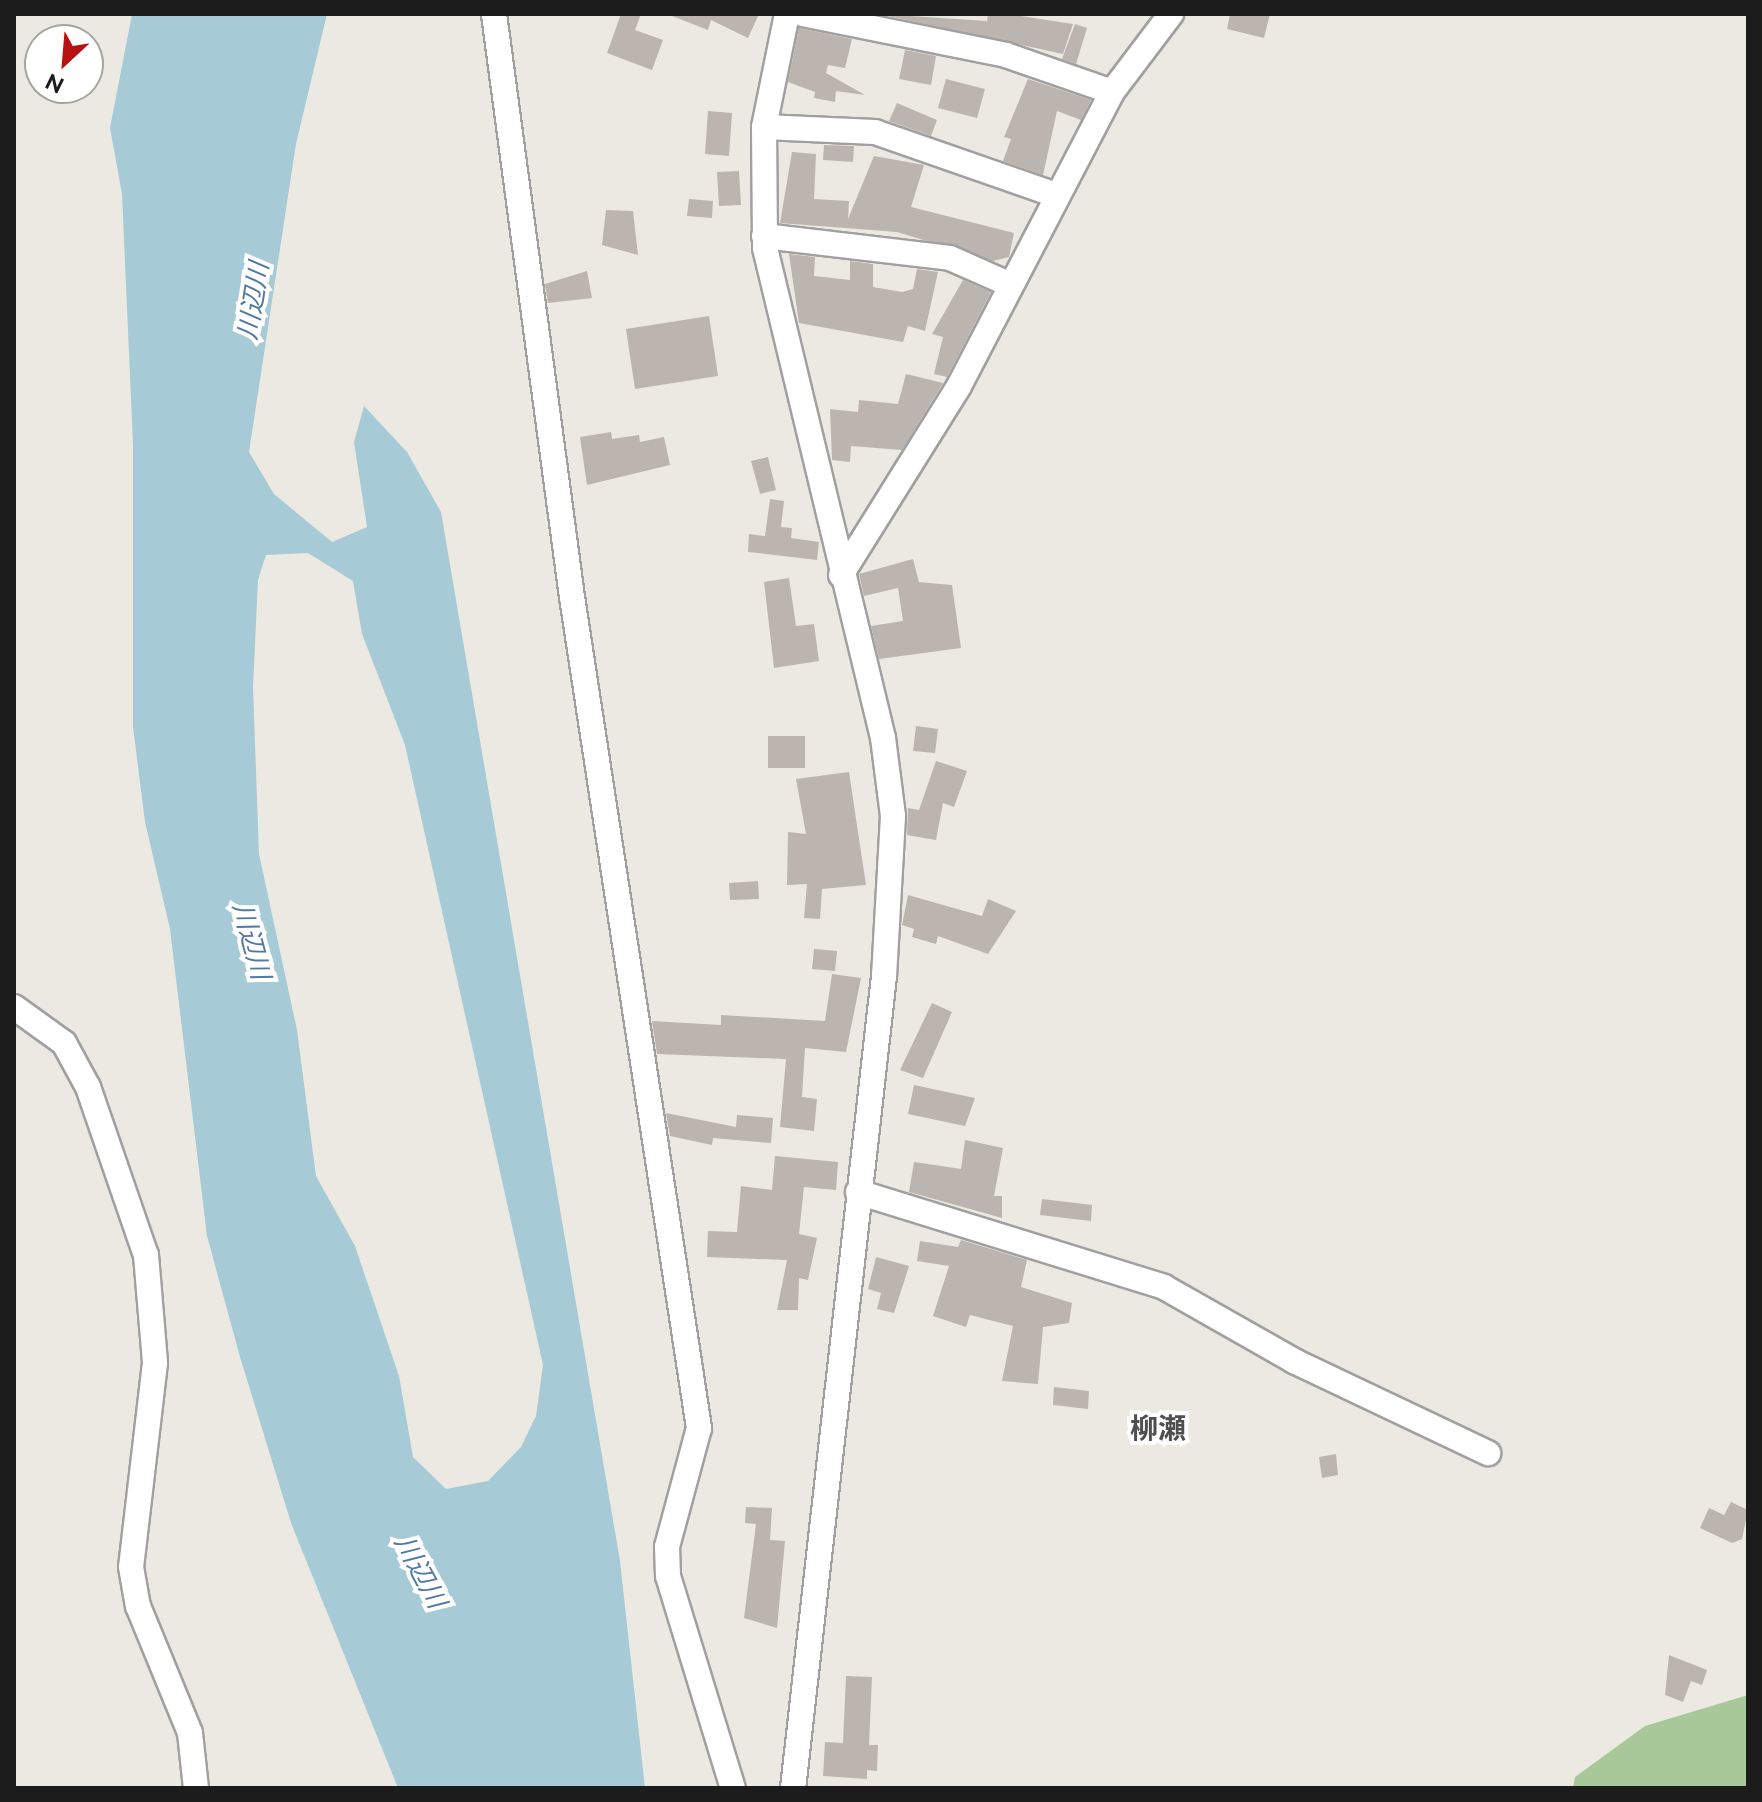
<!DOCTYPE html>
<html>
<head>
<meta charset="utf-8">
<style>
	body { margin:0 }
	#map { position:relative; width:1762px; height:1802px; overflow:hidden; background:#ece9e2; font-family:Raleway,"Noto Sans JP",sans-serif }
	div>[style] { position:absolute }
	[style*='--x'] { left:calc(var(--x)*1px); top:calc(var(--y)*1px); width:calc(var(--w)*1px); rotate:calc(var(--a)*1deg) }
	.forest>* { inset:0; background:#a8c89a }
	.water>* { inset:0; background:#a6cbd7 }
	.building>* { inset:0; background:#bcb5af }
	.roads { filter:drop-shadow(2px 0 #a0a0a0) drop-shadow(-2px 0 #a0a0a0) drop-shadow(0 2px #a0a0a0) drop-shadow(0 -2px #a0a0a0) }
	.minor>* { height:24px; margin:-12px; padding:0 12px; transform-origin:12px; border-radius:12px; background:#fff }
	span { translate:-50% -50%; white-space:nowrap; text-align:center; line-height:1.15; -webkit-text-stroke:8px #fff; paint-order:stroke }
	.water-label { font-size:26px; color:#5179a3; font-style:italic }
	.quarter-label { font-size:28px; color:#4f4f4f; font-weight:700 }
	.frame { position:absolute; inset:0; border:16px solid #1c1c1c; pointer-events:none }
	.north { position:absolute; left:24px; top:24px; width:80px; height:80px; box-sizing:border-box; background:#fff; border:2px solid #a4a4a4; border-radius:50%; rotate:206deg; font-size:22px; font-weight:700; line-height:32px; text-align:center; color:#1c1c1c }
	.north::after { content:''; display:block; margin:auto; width:28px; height:36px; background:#b71211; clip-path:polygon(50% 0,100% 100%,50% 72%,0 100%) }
</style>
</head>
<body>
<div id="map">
	<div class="forest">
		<div style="clip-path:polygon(1748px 1695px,1748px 1788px,1573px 1788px,1575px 1777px,1645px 1726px)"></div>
	</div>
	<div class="water">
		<div style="clip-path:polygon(evenodd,132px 14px,327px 14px,296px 144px,249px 452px,274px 494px,332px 542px,367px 527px,354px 442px,364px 406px,407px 452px,441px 512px,620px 1561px,645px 1788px,398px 1788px,291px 1523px,240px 1357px,207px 1236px,170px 929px,145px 822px,133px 727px,133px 445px,122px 194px,110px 128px,132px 14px,308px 553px,353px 581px,362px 634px,405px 745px,543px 1365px,536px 1416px,521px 1447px,488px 1481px,446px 1489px,413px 1457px,399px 1376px,355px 1246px,316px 1176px,297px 1030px,259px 854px,253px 687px,258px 580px,266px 555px,308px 553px)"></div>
	</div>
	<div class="building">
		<div style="clip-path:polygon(621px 14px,641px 14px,635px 30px,663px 40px,652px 70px,607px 53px)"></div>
		<div style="clip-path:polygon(667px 14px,759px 14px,748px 38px,711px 20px,708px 30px)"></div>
		<div style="clip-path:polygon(879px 14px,987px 21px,988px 14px,1007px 14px,1073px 24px,1063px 54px)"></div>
		<div style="clip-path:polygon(1230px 14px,1270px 14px,1264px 38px,1227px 29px)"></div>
		<div style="clip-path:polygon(1075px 24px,1087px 28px,1076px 64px,1062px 59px)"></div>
		<div style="clip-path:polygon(799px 28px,852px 39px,845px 68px,828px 65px,826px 73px,865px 95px,836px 91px,835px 102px,814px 98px,815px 92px,788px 82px)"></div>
		<div style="clip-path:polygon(905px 50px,936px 56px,931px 85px,899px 79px)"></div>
		<div style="clip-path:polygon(946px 79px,985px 89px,977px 118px,938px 108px)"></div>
		<div style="clip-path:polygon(1028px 79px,1091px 100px,1081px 120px,1057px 111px,1043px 175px,1003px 161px,1011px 139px,1004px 137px)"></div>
		<div style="clip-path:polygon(897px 103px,937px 120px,931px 136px,889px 121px)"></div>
		<div style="clip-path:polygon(708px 111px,732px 113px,729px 156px,705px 154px)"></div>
		<div style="clip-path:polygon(824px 145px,854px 146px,853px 162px,823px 160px)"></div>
		<div style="clip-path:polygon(792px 152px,816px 154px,814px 199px,849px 201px,848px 219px,874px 156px,924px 165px,911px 207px,1014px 233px,1009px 257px,993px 261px,897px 232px,780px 223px)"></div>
		<div style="clip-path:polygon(739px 171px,741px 205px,719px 206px,717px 172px)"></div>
		<div style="clip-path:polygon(689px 199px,713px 201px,712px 218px,687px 216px)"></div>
		<div style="clip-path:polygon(606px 210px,633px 211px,638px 255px,602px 245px)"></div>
		<div style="clip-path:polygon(789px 254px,815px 257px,814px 276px,850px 280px,850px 261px,873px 264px,873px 287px,902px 292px,913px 289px,917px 269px,938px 272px,925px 331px,908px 326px,903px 342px,799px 323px)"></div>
		<div style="clip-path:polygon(587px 271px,592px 298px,548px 303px,545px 284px)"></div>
		<div style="clip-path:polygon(963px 280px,991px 292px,947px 377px,934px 374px,943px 337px,932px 334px)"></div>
		<div style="clip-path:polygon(709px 316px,718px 376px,635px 389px,626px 329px)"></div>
		<div style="clip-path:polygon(906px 374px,943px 383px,902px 450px,851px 446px,850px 462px,832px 460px,830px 409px,858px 412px,859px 400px,898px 404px)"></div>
		<div style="clip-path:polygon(611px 432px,612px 439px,639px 435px,640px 442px,664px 437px,670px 465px,587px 485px,580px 437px)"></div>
		<div style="clip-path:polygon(768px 457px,776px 490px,760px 494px,751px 461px)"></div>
		<div style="clip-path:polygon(770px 499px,784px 501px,781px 527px,792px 528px,791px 538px,819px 542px,817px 560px,748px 552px,749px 534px,765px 536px)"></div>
		<div style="clip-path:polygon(913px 559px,919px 582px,952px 585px,961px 648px,879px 659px,871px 626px,903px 621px,898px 588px,864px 596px,859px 574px)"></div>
		<div style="clip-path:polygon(789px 578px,796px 626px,814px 624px,819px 661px,774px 668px,764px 582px)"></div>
		<div style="clip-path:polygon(916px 726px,938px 729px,935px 753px,913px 751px)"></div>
		<div style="clip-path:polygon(768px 736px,805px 736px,805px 768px,768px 768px)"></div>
		<div style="clip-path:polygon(936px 761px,967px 771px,954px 807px,943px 803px,936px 840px,907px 835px,908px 808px,919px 810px)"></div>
		<div style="clip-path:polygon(849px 772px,866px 885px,822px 889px,820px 919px,804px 918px,807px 884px,787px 885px,788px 832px,806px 834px,796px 779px)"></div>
		<div style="clip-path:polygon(758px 881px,759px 899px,730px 900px,729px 883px)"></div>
		<div style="clip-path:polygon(908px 895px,982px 916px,988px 899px,1016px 911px,988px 954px,938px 936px,936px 944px,912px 937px,914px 929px,902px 925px)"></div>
		<div style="clip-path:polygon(814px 949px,837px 951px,835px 971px,812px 969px)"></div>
		<div style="clip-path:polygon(832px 974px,861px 978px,846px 1052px,805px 1048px,802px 1097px,817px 1099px,814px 1131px,780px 1127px,786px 1059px,657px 1054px,652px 1021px,721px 1025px,721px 1015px,825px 1021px)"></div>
		<div style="clip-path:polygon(932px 1003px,952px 1012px,923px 1078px,900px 1070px)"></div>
		<div style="clip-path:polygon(914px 1085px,975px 1098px,965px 1126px,908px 1114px)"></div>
		<div style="clip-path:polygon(666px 1113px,736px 1127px,737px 1115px,773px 1118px,771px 1143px,713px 1138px,712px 1145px,670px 1136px)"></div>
		<div style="clip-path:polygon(965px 1140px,1003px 1148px,994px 1196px,1002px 1196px,1002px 1218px,909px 1192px,914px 1162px,961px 1169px)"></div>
		<div style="clip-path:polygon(775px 1156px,838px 1162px,836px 1190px,804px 1187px,799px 1234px,817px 1238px,808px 1280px,799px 1278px,798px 1310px,777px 1310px,787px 1260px,707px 1257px,708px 1231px,737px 1232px,741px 1186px,772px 1190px)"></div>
		<div style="clip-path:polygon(1042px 1199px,1092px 1205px,1091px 1221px,1040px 1215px)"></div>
		<div style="clip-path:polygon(961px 1240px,1027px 1260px,1021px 1287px,1072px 1303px,1069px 1323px,1043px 1327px,1038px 1384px,1002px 1381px,1013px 1326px,970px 1315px,966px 1327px,933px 1316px,949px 1266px,917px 1261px,920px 1241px,958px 1247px)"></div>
		<div style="clip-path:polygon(876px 1257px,909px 1266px,894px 1313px,877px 1309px,881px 1293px,868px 1289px)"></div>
		<div style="clip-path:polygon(1054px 1387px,1089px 1391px,1088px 1409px,1053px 1405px)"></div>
		<div style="clip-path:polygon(1336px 1454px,1338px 1475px,1322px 1478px,1319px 1457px)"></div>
		<div style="clip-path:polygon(1731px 1502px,1748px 1510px,1742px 1539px,1732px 1543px,1700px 1528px,1709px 1508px,1724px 1515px)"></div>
		<div style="clip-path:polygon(746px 1507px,772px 1508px,770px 1540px,785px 1541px,777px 1628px,744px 1618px,756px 1524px,745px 1523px)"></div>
		<div style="clip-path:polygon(1669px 1655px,1707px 1670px,1702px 1685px,1691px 1681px,1683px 1702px,1665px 1695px)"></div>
		<div style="clip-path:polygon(846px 1676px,872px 1677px,869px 1745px,878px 1745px,877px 1771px,867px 1770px,867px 1779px,823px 1776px,825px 1742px,843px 1743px)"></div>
	</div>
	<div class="roads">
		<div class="minor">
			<div style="--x:494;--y:14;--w:588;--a:82.38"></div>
			<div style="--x:572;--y:597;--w:841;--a:81.31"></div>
			<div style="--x:699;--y:1428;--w:123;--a:105.1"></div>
			<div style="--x:667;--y:1547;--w:29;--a:88"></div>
			<div style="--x:668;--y:1576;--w:222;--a:73"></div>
			<div style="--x:787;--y:14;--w:115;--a:101.5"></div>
			<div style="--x:764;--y:127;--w:121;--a:89.5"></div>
			<div style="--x:765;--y:248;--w:504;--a:76.46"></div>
			<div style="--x:883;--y:738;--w:79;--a:82.7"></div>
			<div style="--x:893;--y:816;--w:160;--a:93.2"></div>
			<div style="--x:884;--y:976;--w:817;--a:96.39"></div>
			<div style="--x:803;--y:14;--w:207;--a:11.4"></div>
			<div style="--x:1006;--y:55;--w:112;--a:19.2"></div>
			<div style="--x:764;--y:127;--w:111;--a:2.6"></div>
			<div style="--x:875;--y:132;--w:192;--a:19.2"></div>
			<div style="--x:764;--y:236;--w:187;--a:6.7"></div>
			<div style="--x:950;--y:258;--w:67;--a:23.9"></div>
			<div style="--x:841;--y:575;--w:223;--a:-58"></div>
			<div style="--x:959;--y:386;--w:331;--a:-62.5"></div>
			<div style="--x:1112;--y:92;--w:98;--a:-52.9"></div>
			<div style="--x:14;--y:1007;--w:62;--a:35.8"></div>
			<div style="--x:64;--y:1043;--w:50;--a:61.4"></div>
			<div style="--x:88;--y:1087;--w:178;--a:71"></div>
			<div style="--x:146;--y:1255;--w:108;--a:85.2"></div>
			<div style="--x:155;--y:1363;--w:205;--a:96.7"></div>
			<div style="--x:131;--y:1567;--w:40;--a:80"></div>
			<div style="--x:138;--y:1606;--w:137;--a:67.7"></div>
			<div style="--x:190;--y:1733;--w:55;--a:83.8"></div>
			<div style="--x:858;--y:1192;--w:320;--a:17.2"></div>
			<div style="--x:1164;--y:1287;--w:150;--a:29.6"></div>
			<div style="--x:1294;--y:1361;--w:215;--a:25.4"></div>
		</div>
	</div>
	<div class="water-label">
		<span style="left:254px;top:301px;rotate:-81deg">川辺川</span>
		<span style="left:251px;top:941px;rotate:75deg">川辺川</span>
		<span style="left:420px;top:1572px;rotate:62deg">川辺川</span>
	</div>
	<div class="quarter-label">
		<span style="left:1158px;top:1429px">柳瀬</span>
	</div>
	<div class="frame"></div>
	<div class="north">N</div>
</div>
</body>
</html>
